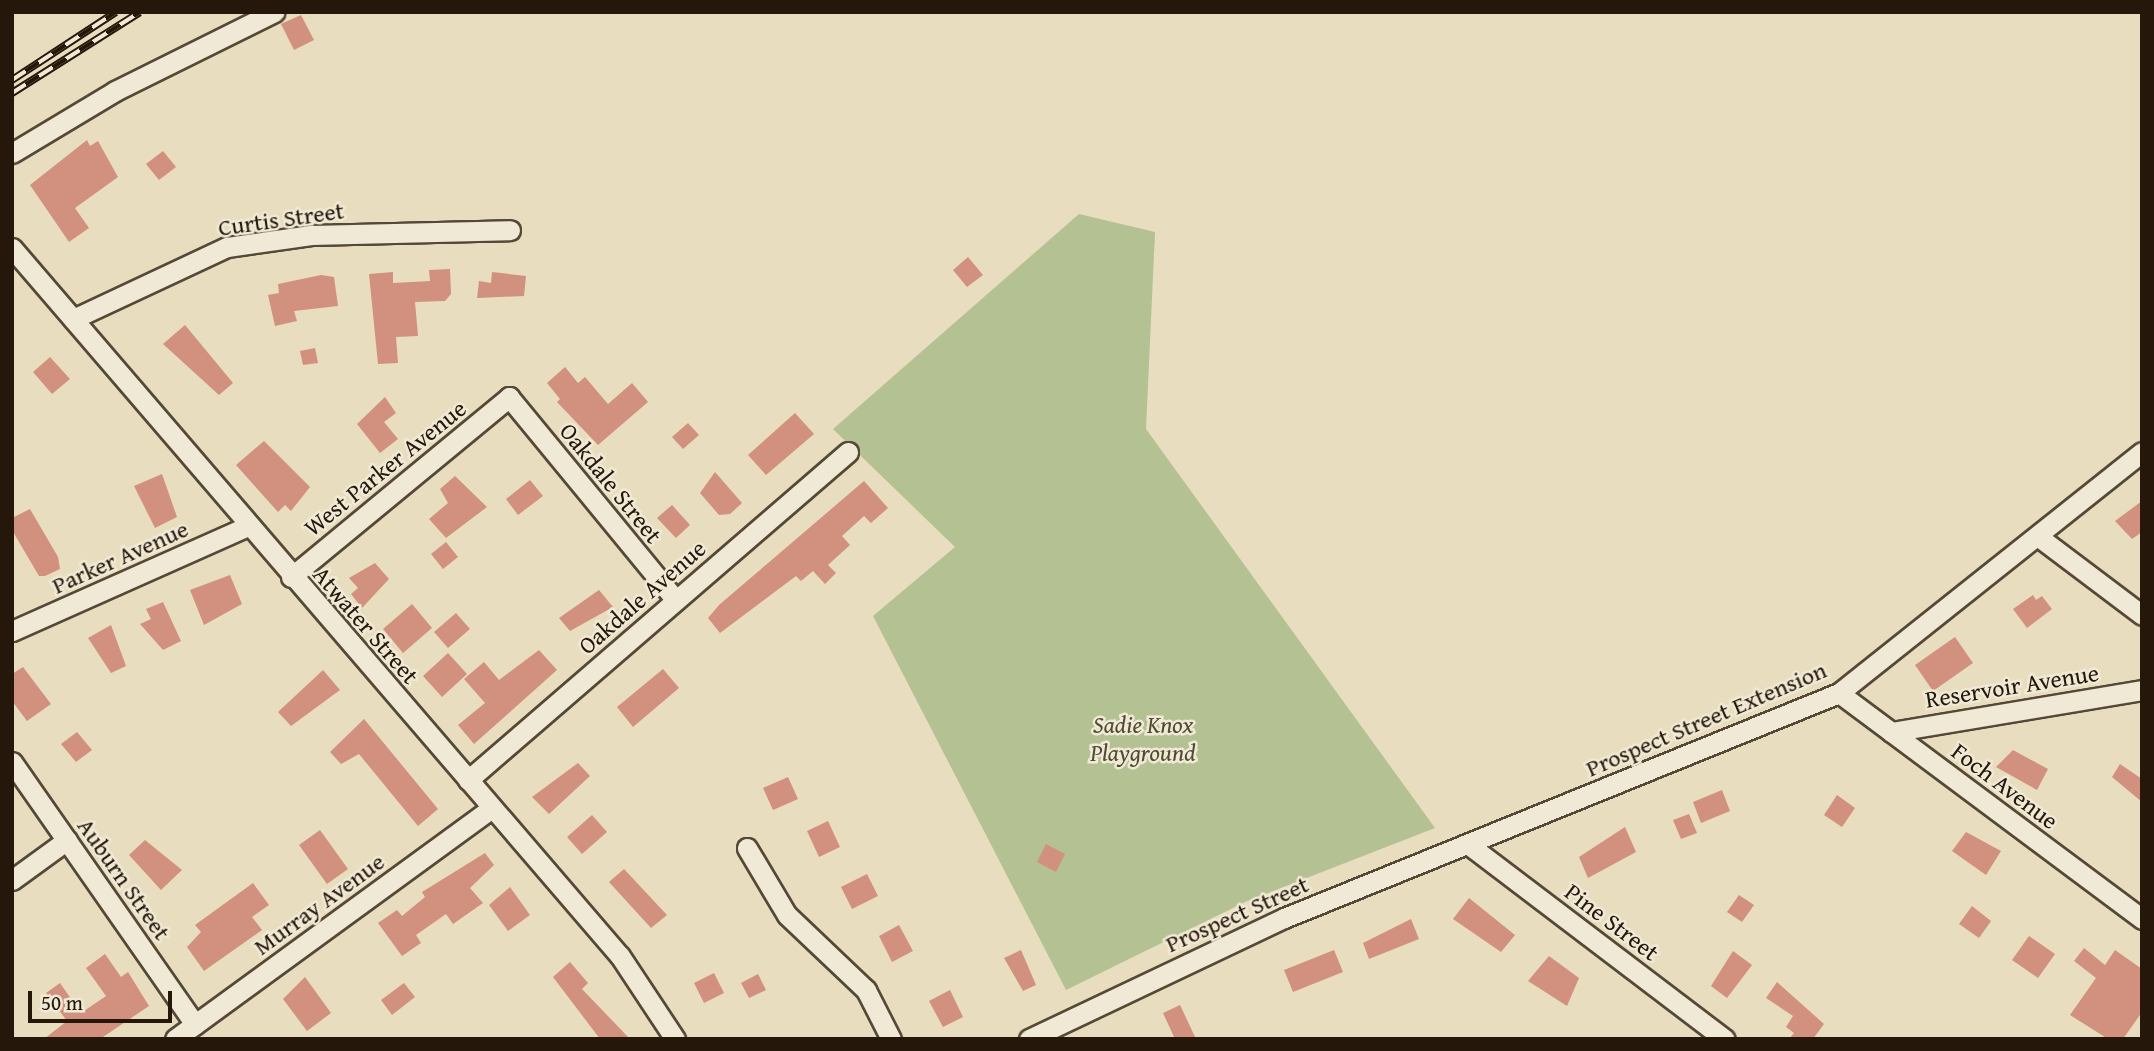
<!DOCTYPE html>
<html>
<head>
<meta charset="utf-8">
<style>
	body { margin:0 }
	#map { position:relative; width:2154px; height:1051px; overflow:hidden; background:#e8ddbe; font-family:"Gentium Book Plus",serif }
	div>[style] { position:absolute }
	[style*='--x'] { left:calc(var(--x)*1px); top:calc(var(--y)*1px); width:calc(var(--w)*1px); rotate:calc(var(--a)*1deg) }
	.green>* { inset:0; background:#b4c193 }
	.building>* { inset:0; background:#d1917e }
	.roads { filter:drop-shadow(2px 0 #564837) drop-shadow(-2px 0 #564837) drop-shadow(0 2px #564837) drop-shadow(0 -2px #564837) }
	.minor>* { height:19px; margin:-9.5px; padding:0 9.5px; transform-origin:9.5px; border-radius:9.5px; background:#f0e9d5 }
	.rail>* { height:8px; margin-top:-4px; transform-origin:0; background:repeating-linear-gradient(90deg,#f0e9d5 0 16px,#25170a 0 32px); box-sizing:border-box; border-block:2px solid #25170a }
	span { translate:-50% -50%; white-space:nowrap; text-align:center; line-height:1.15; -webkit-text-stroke:5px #f0e9d5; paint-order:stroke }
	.street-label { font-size:24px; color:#25170a }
	.park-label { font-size:24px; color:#504a33; font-style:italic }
	.frame { position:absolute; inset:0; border:14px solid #25170a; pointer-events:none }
	.scale { position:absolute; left:28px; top:991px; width:144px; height:32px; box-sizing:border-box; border:4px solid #25170a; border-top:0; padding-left:9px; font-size:21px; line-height:24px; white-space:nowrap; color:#25170a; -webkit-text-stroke:5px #f0e9d5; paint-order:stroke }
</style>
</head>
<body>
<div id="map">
	<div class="green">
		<div style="clip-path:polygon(1079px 214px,1155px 232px,1146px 429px,1435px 828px,1245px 902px,1066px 990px,873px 616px,955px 547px,833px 429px)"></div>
	</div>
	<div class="building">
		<div style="clip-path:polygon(301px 15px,314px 40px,294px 50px,281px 24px)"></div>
		<div style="clip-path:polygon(87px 140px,90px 146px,98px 141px,118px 177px,75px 208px,89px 228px,69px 242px,30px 185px)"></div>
		<div style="clip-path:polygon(163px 151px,176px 167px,159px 180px,146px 164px)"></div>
		<div style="clip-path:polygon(968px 257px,983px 275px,967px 287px,953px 270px)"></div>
		<div style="clip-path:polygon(450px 269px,451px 294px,445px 301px,415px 302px,418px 336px,396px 337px,398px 363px,378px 364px,369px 274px,393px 272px,393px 283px,430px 281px,429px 270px)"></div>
		<div style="clip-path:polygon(492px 272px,526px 276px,524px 296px,477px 298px,479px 281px,491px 283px)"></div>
		<div style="clip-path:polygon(321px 275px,334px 277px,338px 306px,294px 311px,297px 321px,275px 326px,268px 295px,279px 293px,278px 284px)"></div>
		<div style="clip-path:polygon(185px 325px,233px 383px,219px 395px,163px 344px)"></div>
		<div style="clip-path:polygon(315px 348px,318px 363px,303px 365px,300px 351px)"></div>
		<div style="clip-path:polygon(50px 357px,70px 379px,52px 394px,33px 372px)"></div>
		<div style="clip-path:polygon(565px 367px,578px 383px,585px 377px,608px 404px,632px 383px,648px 402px,598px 445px,557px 402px,560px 399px,547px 383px)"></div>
		<div style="clip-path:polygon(385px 397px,396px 413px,384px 422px,398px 439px,380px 453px,357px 424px)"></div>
		<div style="clip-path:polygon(795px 413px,814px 434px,766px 475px,748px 455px)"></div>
		<div style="clip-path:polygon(688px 423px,699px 435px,683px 449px,672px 437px)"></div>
		<div style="clip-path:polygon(264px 441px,310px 487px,291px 511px,285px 505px,278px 512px,236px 465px)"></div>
		<div style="clip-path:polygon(715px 472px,742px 503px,730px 514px,719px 515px,700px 493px)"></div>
		<div style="clip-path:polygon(162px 474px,177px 517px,155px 528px,134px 486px)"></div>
		<div style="clip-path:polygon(455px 476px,487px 507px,446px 538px,429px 519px,448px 503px,440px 489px)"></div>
		<div style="clip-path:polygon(530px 480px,543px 496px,518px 515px,506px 499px)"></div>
		<div style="clip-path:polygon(864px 481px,888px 508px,871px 523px,864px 516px,842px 536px,850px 545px,828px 565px,836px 573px,825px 584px,813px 571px,801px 581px,796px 576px,720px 633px,708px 618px,719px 605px)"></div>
		<div style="clip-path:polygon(2142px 501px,2142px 532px,2132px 539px,2115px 521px)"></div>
		<div style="clip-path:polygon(672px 505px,690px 525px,676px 538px,657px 518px)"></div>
		<div style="clip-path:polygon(30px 509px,58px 557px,60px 569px,45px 576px,39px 576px,12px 530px,12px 518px)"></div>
		<div style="clip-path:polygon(446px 542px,458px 557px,443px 569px,431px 554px)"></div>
		<div style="clip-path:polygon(375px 563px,389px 579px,362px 608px,351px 594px,358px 588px,349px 578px)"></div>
		<div style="clip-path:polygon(230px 575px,242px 604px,204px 625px,190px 590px)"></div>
		<div style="clip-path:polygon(599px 590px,613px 607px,570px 631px,559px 618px)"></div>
		<div style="clip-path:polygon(2033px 595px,2036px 600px,2042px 596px,2052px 609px,2027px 628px,2013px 609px)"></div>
		<div style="clip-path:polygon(163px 602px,181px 641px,163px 650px,140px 624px,151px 619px,146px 609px)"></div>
		<div style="clip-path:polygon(412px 604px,432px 628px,403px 653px,383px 629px)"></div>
		<div style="clip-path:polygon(456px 613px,470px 629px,448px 648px,434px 632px)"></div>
		<div style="clip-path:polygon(111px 625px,126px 666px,111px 673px,88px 638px)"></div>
		<div style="clip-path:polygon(1955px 637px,1973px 663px,1933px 691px,1915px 665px)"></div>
		<div style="clip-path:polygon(539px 650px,557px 670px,474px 744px,458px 725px,485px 703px,464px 679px,484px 662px,499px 680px)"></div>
		<div style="clip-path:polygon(448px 653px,467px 674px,442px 697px,423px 676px)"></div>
		<div style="clip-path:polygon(23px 667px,51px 704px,27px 721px,12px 701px,12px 674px)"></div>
		<div style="clip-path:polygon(663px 669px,679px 688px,633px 727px,617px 707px)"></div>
		<div style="clip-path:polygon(323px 670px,340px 690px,291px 726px,278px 712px)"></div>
		<div style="clip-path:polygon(364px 719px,438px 809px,418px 826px,359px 754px,341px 764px,330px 752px)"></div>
		<div style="clip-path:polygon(77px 732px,92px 750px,76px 762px,61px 744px)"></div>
		<div style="clip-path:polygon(2013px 750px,2048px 769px,2037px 790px,1996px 767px)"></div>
		<div style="clip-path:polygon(578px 763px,590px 776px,549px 814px,532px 797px)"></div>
		<div style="clip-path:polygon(2120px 764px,2142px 779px,2142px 802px,2112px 777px)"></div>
		<div style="clip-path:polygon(788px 777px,798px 799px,773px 810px,763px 788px)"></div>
		<div style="clip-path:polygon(1722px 790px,1730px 811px,1701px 823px,1693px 802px)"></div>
		<div style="clip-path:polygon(1837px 795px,1855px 808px,1842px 827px,1824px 815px)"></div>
		<div style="clip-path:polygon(1689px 814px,1697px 833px,1681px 839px,1673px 820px)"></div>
		<div style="clip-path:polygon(592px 815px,607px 832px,582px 854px,567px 837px)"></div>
		<div style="clip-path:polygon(828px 821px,840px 847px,819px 857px,807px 831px)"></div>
		<div style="clip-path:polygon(1625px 827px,1636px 852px,1588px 878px,1579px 857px)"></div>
		<div style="clip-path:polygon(320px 830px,348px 869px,327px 884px,299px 845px)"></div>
		<div style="clip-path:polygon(1966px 832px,2001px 851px,1986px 875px,1952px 851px)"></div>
		<div style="clip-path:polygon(145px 840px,182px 870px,161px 890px,129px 855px)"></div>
		<div style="clip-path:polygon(1046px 844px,1065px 854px,1056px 872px,1037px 862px)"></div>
		<div style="clip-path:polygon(485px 853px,494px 865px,470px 888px,483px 903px,453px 924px,446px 914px,416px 935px,421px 943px,402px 956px,378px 923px,397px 910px,402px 916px,425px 897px,422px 892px)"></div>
		<div style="clip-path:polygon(624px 869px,667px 915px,651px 928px,609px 882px)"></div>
		<div style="clip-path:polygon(867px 874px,878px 896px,852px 909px,841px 887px)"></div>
		<div style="clip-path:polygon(253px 883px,269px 905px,252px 917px,262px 930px,204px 971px,187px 947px,201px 932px,195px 925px)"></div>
		<div style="clip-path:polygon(510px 887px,530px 915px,508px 931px,489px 905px)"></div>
		<div style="clip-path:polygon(1739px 895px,1754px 905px,1742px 922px,1727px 912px)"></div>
		<div style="clip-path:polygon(1469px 898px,1515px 935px,1501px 952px,1453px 919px)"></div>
		<div style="clip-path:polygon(1972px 906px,1991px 921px,1979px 938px,1959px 924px)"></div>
		<div style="clip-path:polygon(1411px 919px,1419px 939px,1369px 959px,1363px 943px)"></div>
		<div style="clip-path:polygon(899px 925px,913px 951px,892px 962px,879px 936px)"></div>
		<div style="clip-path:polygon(2029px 936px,2055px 954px,2038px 978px,2012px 960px)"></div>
		<div style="clip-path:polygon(2084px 948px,2105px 965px,2115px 950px,2142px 969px,2142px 1012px,2123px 1039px,2108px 1039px,2070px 1015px,2096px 978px,2074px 961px)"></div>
		<div style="clip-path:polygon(1021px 950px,1036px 985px,1023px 991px,1004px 958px)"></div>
		<div style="clip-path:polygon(1334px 950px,1343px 972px,1293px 992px,1284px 970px)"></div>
		<div style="clip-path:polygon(1733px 951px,1752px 965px,1727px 998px,1711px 986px)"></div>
		<div style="clip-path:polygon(105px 954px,121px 977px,128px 972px,149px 1006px,100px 1039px,44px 1039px,67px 1021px,46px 993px,60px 983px,81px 1013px,106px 996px,86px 968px)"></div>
		<div style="clip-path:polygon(1549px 956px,1579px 978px,1567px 1006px,1528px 981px)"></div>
		<div style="clip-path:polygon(570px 962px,588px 983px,582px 989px,630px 1039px,600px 1039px,553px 977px)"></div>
		<div style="clip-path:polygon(714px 973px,724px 993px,704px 1003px,694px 983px)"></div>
		<div style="clip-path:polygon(758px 974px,766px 990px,749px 998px,741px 983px)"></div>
		<div style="clip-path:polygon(305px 977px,331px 1013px,307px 1031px,283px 999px)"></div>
		<div style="clip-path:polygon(1777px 982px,1824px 1024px,1813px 1039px,1789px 1039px,1794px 1033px,1786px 1027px,1793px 1016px,1766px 998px)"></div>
		<div style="clip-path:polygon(404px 983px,415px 997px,392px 1015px,381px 1000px)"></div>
		<div style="clip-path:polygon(950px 990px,963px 1017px,943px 1027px,929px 1001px)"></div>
		<div style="clip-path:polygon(1180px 1005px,1196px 1039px,1175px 1039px,1163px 1013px)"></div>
	</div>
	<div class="roads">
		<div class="minor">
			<div style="--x:12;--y:153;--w:120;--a:-31"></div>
			<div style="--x:115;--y:91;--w:178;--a:-26.4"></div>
			<div style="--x:12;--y:248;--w:933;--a:49.35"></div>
			<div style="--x:620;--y:956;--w:100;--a:56.5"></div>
			<div style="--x:73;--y:319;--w:170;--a:-25.1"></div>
			<div style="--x:227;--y:247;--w:85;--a:-8.1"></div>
			<div style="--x:311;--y:235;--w:199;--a:-1.4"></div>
			<div style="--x:2040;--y:538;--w:128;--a:37"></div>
			<div style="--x:291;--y:577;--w:283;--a:-39.5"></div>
			<div style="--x:509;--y:397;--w:263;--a:50.6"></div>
			<div style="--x:12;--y:631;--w:258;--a:-24"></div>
			<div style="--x:1839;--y:693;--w:378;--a:36.7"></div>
			<div style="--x:1891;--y:732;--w:254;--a:-9.5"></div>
			<div style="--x:12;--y:762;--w:320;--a:55.1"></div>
			<div style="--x:468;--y:780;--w:502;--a:-40.8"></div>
			<div style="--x:1469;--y:845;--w:321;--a:37.2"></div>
			<div style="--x:747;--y:848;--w:78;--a:59.2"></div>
			<div style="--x:787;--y:915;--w:109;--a:43.5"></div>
			<div style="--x:866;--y:990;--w:55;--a:63"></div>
			<div style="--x:12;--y:880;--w:68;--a:-36"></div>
			<div style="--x:175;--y:1039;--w:392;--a:-36.1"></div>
			<div style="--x:1029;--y:1039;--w:282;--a:-25.4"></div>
			<div style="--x:1284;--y:918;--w:599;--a:-22.07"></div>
			<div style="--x:1839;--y:693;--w:387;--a:-38.5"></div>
		</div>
	</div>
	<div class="rail">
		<div style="--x:12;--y:80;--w:124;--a:-33.2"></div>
		<div style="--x:12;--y:93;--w:151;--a:-32.3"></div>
	</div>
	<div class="street-label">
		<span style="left:281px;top:219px;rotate:-8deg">Curtis Street</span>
		<span style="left:385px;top:468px;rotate:-39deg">West Parker Avenue</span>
		<span style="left:611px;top:483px;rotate:51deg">Oakdale Street</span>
		<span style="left:120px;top:557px;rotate:-24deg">Parker Avenue</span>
		<span style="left:642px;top:597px;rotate:-41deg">Oakdale Avenue</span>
		<span style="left:366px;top:625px;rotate:49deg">Atwater Street</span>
		<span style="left:2012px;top:686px;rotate:-9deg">Reservoir Avenue</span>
		<span style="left:1706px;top:719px;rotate:-23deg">Prospect Street Extension</span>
		<span style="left:2005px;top:786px;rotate:37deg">Foch Avenue</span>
		<span style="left:124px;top:879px;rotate:55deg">Auburn Street</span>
		<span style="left:319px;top:904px;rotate:-36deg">Murray Avenue</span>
		<span style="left:1237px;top:914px;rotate:-24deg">Prospect Street</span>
		<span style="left:1612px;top:922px;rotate:37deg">Pine Street</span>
	</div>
	<div class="park-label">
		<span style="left:1143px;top:739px">Sadie Knox<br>Playground</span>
	</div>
	<div class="frame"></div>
	<div class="scale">50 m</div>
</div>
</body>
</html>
